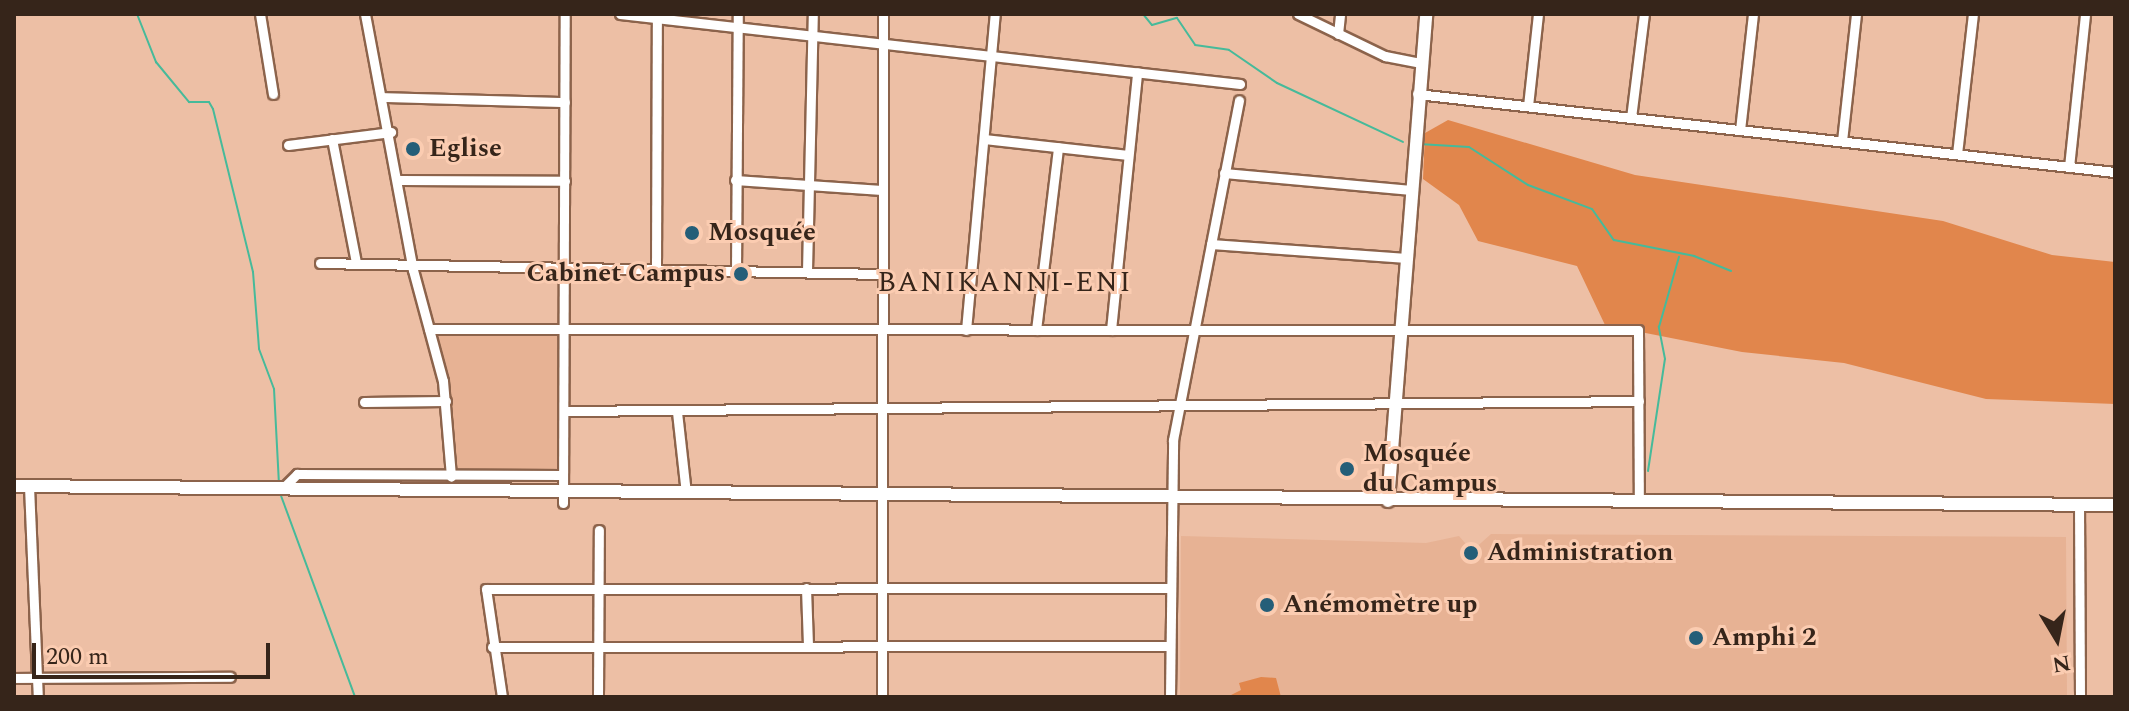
<!DOCTYPE html>
<html>
<head>
<meta charset="utf-8">
<style>
	body { margin:0 }
	#map { position:relative; width:2129px; height:711px; overflow:hidden; background:#edbfa5; font-family:Spectral,serif }
	div>[style] { position:absolute }
	[style*='--x'] { left:calc(var(--x)*1px); top:calc(var(--y)*1px); width:calc(var(--w)*1px); rotate:calc(var(--a)*1deg) }
	.built>* { inset:0; background:#e7b294 }
	.green>* { inset:0; background:#e1864c }
	.stream>* { height:2px; margin:-1px; padding:0 1px; transform-origin:1px; border-radius:1px; background:#46ba9a }
	.roads { filter:drop-shadow(2px 0 #8c634b) drop-shadow(-2px 0 #8c634b) drop-shadow(0 2px #8c634b) drop-shadow(0 -2px #8c634b) }
	.street>* { height:9px; margin:-4.5px; padding:0 4.5px; transform-origin:4.5px; border-radius:4.5px; background:#fff }
	.secondary>* { height:12px; margin:-6px; padding:0 6px; transform-origin:6px; border-radius:6px; background:#fff }
	.dots>* { width:22px; height:22px; translate:-50% -50%; box-sizing:border-box; border:4px solid #fbccb1; border-radius:50% }
	span { translate:-50% -50%; white-space:nowrap; text-align:center; line-height:1.15; -webkit-text-stroke:6px #fbccb1; paint-order:stroke }
	.poi-label { font-size:26px; color:#36251a; font-weight:700 }
	.left { translate:0 -50%; text-align:left }
	.right { translate:-100% -50%; text-align:right }
	.neighbourhood-label { font-size:28px; color:#36251a; letter-spacing:2px }
	.frame { position:absolute; inset:0; border:16px solid #36251a; pointer-events:none }
	.north { position:absolute; left:2017px; top:599px; width:80px; height:80px; -webkit-text-stroke:6px #fbccb1; paint-order:stroke; rotate:170deg; font-size:22px; font-weight:700; line-height:32px; text-align:center; color:#36251a }
	.north::after { content:''; display:block; margin:auto; width:28px; height:36px; background:#36251a; clip-path:polygon(50% 0,100% 100%,50% 72%,0 100%) }
	.scale { position:absolute; left:32px; top:643px; width:238px; height:36px; box-sizing:border-box; border:4px solid #36251a; border-top:0; padding-left:10px; font-size:24px; line-height:28px; white-space:nowrap; color:#36251a; -webkit-text-stroke:6px #fbccb1; paint-order:stroke }
</style>
</head>
<body>
<div id="map">
	<div class="built">
		<div style="clip-path:polygon(432px 331px,559px 331px,560px 473px,454px 474px,451px 403px)"></div>
		<div style="clip-path:polygon(1491px 534px,2066px 537px,2067px 697px,1180px 697px,1181px 536px,1426px 543px,1459px 536px,1472px 551px)"></div>
	</div>
	<div class="green">
		<div style="clip-path:polygon(1448px 120px,1635px 175px,1943px 221px,2052px 255px,2115px 262px,2115px 404px,1986px 399px,1844px 363px,1742px 352px,1605px 325px,1577px 266px,1478px 241px,1459px 205px,1423px 179px,1425px 133px)"></div>
		<div style="clip-path:polygon(1261px 677px,1276px 678px,1281px 697px,1227px 697px,1241px 690px,1239px 683px)"></div>
	</div>
	<div class="stream">
		<div style="--x:137;--y:14;--w:52;--a:68.4"></div>
		<div style="--x:156;--y:62;--w:52;--a:50.5"></div>
		<div style="--x:189;--y:102;--w:20;--a:0"></div>
		<div style="--x:209;--y:102;--w:8;--a:60"></div>
		<div style="--x:213;--y:109;--w:168;--a:76.2"></div>
		<div style="--x:253;--y:272;--w:77;--a:85.5"></div>
		<div style="--x:259;--y:349;--w:43;--a:69.4"></div>
		<div style="--x:274;--y:389;--w:94;--a:87"></div>
		<div style="--x:1143;--y:14;--w:14;--a:51"></div>
		<div style="--x:1152;--y:25;--w:26;--a:-16"></div>
		<div style="--x:1177;--y:18;--w:32;--a:56"></div>
		<div style="--x:1195;--y:45;--w:34;--a:8"></div>
		<div style="--x:1229;--y:50;--w:58;--a:34.5"></div>
		<div style="--x:1277;--y:83;--w:139;--a:25.1"></div>
		<div style="--x:1419;--y:144;--w:50;--a:3.4"></div>
		<div style="--x:1469;--y:147;--w:70;--a:32.8"></div>
		<div style="--x:1528;--y:185;--w:68;--a:20.6"></div>
		<div style="--x:1592;--y:209;--w:38;--a:55"></div>
		<div style="--x:1614;--y:240;--w:82;--a:11.3"></div>
		<div style="--x:1694;--y:256;--w:40;--a:22"></div>
		<div style="--x:1648;--y:471;--w:113;--a:-81.4"></div>
		<div style="--x:1665;--y:359;--w:33;--a:-101"></div>
		<div style="--x:1659;--y:327;--w:73;--a:-74.1"></div>
		<div style="--x:280;--y:493;--w:217;--a:69.8"></div>
	</div>
	<div class="roads">
		<div class="street">
			<div style="--x:260;--y:14;--w:81;--a:80.8"></div>
			<div style="--x:365;--y:14;--w:260;--a:79.4"></div>
			<div style="--x:413;--y:270;--w:115;--a:74.9"></div>
			<div style="--x:443;--y:381;--w:96;--a:85.2"></div>
			<div style="--x:620;--y:14;--w:624;--a:6.44"></div>
			<div style="--x:1298;--y:14;--w:97;--a:25.8"></div>
			<div style="--x:1385;--y:56;--w:37;--a:11"></div>
			<div style="--x:1338;--y:34;--w:20;--a:-84"></div>
			<div style="--x:1417;--y:94;--w:702;--a:6.38"></div>
			<div style="--x:382;--y:97;--w:183;--a:1.6"></div>
			<div style="--x:1528;--y:106;--w:93;--a:-83.8"></div>
			<div style="--x:1631;--y:118;--w:105;--a:-82.9"></div>
			<div style="--x:1740;--y:130;--w:117;--a:-83.6"></div>
			<div style="--x:332;--y:139;--w:126;--a:79"></div>
			<div style="--x:984;--y:139;--w:145;--a:6.3"></div>
			<div style="--x:1842;--y:141;--w:128;--a:-83.7"></div>
			<div style="--x:288;--y:145;--w:104;--a:-7.2"></div>
			<div style="--x:1957;--y:154;--w:141;--a:-83.5"></div>
			<div style="--x:2069;--y:167;--w:154;--a:-84"></div>
			<div style="--x:1224;--y:173;--w:188;--a:5.2"></div>
			<div style="--x:400;--y:180;--w:165;--a:0.3"></div>
			<div style="--x:735;--y:180;--w:147;--a:3.9"></div>
			<div style="--x:1211;--y:244;--w:196;--a:4.1"></div>
			<div style="--x:320;--y:263;--w:563;--a:1.12"></div>
			<div style="--x:656;--y:270;--w:256;--a:-89.8"></div>
			<div style="--x:736;--y:271;--w:257;--a:-89.6"></div>
			<div style="--x:807;--y:271;--w:257;--a:-88.7"></div>
			<div style="--x:429;--y:329;--w:1209;--a:0.05"></div>
			<div style="--x:1638;--y:330;--w:172;--a:89.7"></div>
			<div style="--x:966;--y:330;--w:317;--a:-84.8"></div>
			<div style="--x:1036;--y:330;--w:184;--a:-83.1"></div>
			<div style="--x:1111;--y:330;--w:259;--a:-84.2"></div>
			<div style="--x:364;--y:402;--w:82;--a:-0.7"></div>
			<div style="--x:564;--y:411;--w:1075;--a:-0.53"></div>
			<div style="--x:677;--y:412;--w:81;--a:83.7"></div>
			<div style="--x:29;--y:486;--w:211;--a:87.6"></div>
			<div style="--x:283;--y:488;--w:20;--a:-45"></div>
			<div style="--x:297;--y:474;--w:266;--a:0.2"></div>
			<div style="--x:563;--y:503;--w:489;--a:-89.8"></div>
			<div style="--x:2079;--y:504;--w:193;--a:89.7"></div>
			<div style="--x:806;--y:588;--w:58;--a:88"></div>
			<div style="--x:492;--y:647;--w:676;--a:-0.08"></div>
			<div style="--x:14;--y:678;--w:216;--a:-0.3"></div>
			<div style="--x:502;--y:697;--w:109;--a:-98.4"></div>
			<div style="--x:486;--y:589;--w:684;--a:-0.08"></div>
			<div style="--x:598;--y:697;--w:167;--a:-89.7"></div>
			<div style="--x:882;--y:697;--w:683;--a:-89.92"></div>
			<div style="--x:1170;--y:697;--w:257;--a:-89.3"></div>
			<div style="--x:1173;--y:440;--w:346;--a:-79"></div>
		</div>
		<div class="secondary">
			<div style="--x:14;--y:486;--w:2101;--a:0.52"></div>
			<div style="--x:1388;--y:501;--w:488;--a:-85.5"></div>
		</div>
	</div>
	<div class="dots">
		<div style="left:413px;top:149px;background:#255e78"></div>
		<div style="left:692px;top:233px;background:#255e78"></div>
		<div style="left:741px;top:274px;background:#255e78"></div>
		<div style="left:1347px;top:469px;background:#255e78"></div>
		<div style="left:1471px;top:553px;background:#255e78"></div>
		<div style="left:1267px;top:605px;background:#255e78"></div>
		<div style="left:1696px;top:638px;background:#255e78"></div>
	</div>
	<div class="poi-label">
		<span class="left" style="left:429px;top:149px">Eglise</span>
		<span class="left" style="left:708px;top:233px">Mosquée</span>
		<span class="right" style="left:725px;top:274px">Cabinet Campus</span>
		<span class="left" style="left:1363px;top:469px">Mosquée<br>du Campus</span>
		<span class="left" style="left:1487px;top:553px">Administration</span>
		<span class="left" style="left:1283px;top:605px">Anémomètre up</span>
		<span class="left" style="left:1712px;top:638px">Amphi 2</span>
	</div>
	<div class="neighbourhood-label">
		<span style="left:1005px;top:283px">BANIKANNI-ENI</span>
	</div>
	<div class="frame"></div>
	<div class="north">N</div>
	<div class="scale">200 m</div>
</div>
</body>
</html>
